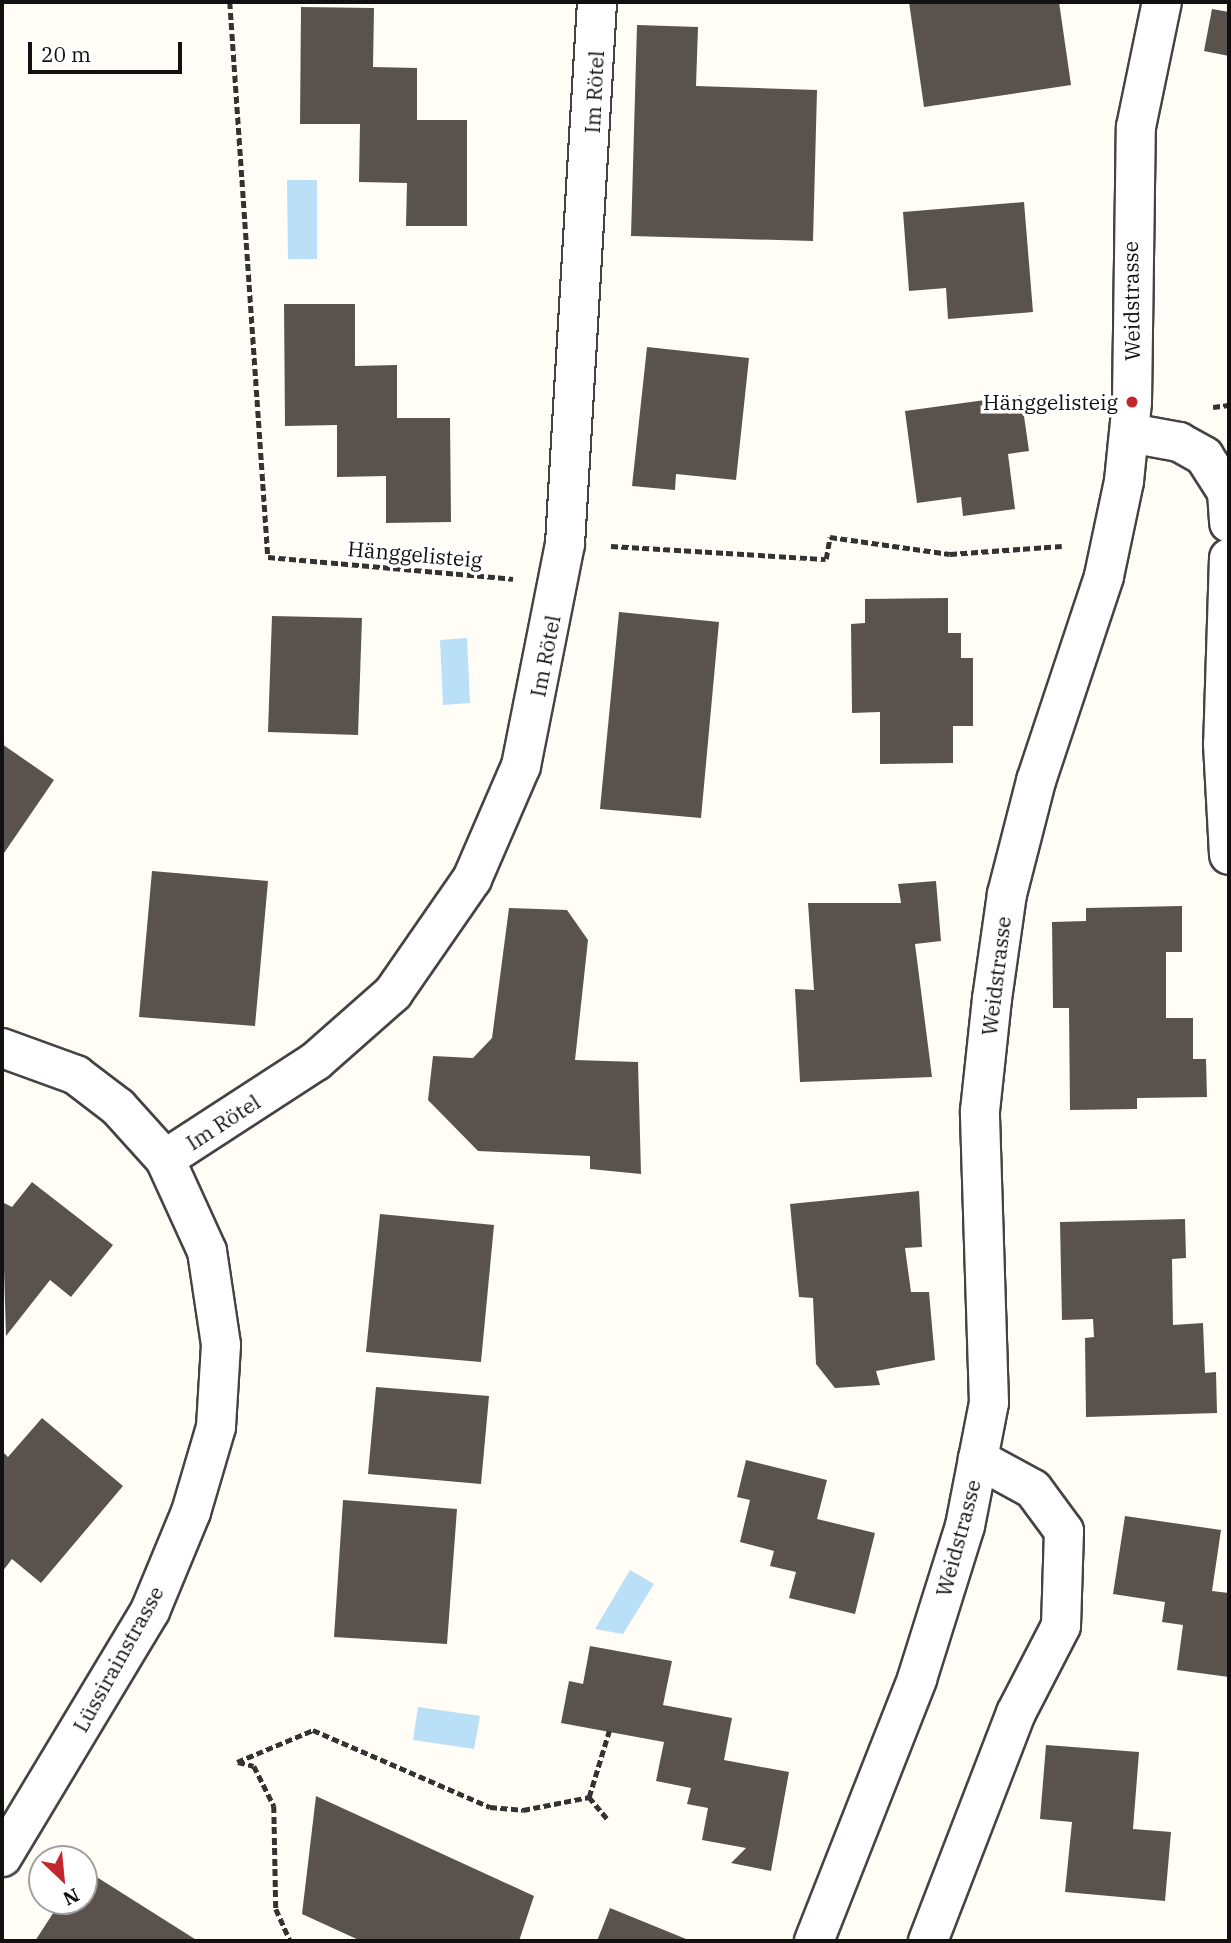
<!DOCTYPE html>
<html>
<head>
<meta charset="utf-8">
<style>
	body { margin:0 }
	#map { position:relative; width:1231px; height:1943px; overflow:hidden; background:#fffdf5; font-family:"IBM Plex Serif",serif }
	div>[style] { position:absolute }
	[style*='--x'] { left:calc(var(--x)*1px); top:calc(var(--y)*1px); width:calc(var(--w)*1px); rotate:calc(var(--a)*1deg) }
	.water>* { inset:0; background:#b9e0f7 }
	.building>* { inset:0; background:#5a524d }
	.path>* { height:4.5px; margin-top:-2.25px; transform-origin:0; background:repeating-linear-gradient(90deg,#333 0 7px,transparent 0 10.5px) }
	.roads { filter:drop-shadow(2px 0 #444) drop-shadow(-2px 0 #444) drop-shadow(0 2px #444) drop-shadow(0 -2px #444) }
	.minor>* { height:38px; margin:-19px; padding:0 19px; transform-origin:19px; border-radius:19px; background:#fff }
	.dots>* { width:19px; height:19px; translate:-50% -50%; box-sizing:border-box; border:4px solid #fff; border-radius:50% }
	span { translate:-50% -50%; white-space:nowrap; text-align:center; line-height:1.15; -webkit-text-stroke:7px #fff; paint-order:stroke }
	.street-label { font-size:21px; color:#111 }
	.poi-label { font-size:21px; color:#111 }
	.right { translate:-100% -50%; text-align:right }
	.frame { position:absolute; inset:0; border:4px solid #111; pointer-events:none }
	.north { position:absolute; left:28px; top:1845px; width:70px; height:70px; box-sizing:border-box; background:#fff; border:2px solid #a0a0a0; border-radius:50%; rotate:154deg; font-size:19px; font-weight:700; line-height:28px; text-align:center; color:#111 }
	.north::after { content:''; display:block; margin:auto; width:24px; height:32px; background:#c4262e; clip-path:polygon(50% 0,100% 100%,50% 72%,0 100%) }
	.scale { position:absolute; left:28px; top:42px; width:154px; height:32px; box-sizing:border-box; border:4px solid #111; border-top:0; padding-left:9px; font-size:21px; line-height:24px; white-space:nowrap; color:#111; -webkit-text-stroke:5px #fff; paint-order:stroke }
</style>
</head>
<body>
<div id="map">
	<div class="water">
		<div style="clip-path:polygon(287px 180px,317px 180px,317px 259px,288px 259px)"></div>
		<div style="clip-path:polygon(467px 638px,470px 703px,443px 705px,440px 640px)"></div>
		<div style="clip-path:polygon(630px 1570px,654px 1584px,623px 1634px,595px 1629px)"></div>
		<div style="clip-path:polygon(418px 1707px,480px 1716px,474px 1749px,413px 1740px)"></div>
	</div>
	<div class="building">
		<div style="clip-path:polygon(909px 2px,1059px 2px,1071px 85px,924px 107px)"></div>
		<div style="clip-path:polygon(301px 7px,374px 8px,373px 67px,417px 68px,417px 120px,467px 120px,467px 226px,406px 226px,407px 183px,359px 182px,360px 124px,300px 124px)"></div>
		<div style="clip-path:polygon(1212px 9px,1229px 12px,1229px 56px,1204px 51px)"></div>
		<div style="clip-path:polygon(637px 25px,698px 27px,696px 86px,817px 90px,813px 241px,631px 236px)"></div>
		<div style="clip-path:polygon(1024px 202px,1033px 312px,948px 319px,946px 288px,909px 291px,903px 212px)"></div>
		<div style="clip-path:polygon(284px 304px,355px 304px,355px 366px,397px 365px,397px 418px,450px 418px,451px 522px,386px 523px,386px 476px,337px 477px,337px 425px,285px 426px)"></div>
		<div style="clip-path:polygon(647px 347px,749px 358px,736px 480px,676px 474px,675px 490px,632px 486px)"></div>
		<div style="clip-path:polygon(1021px 395px,1029px 451px,1008px 454px,1015px 509px,963px 516px,961px 497px,917px 503px,905px 411px)"></div>
		<div style="clip-path:polygon(948px 598px,948px 633px,961px 633px,961px 658px,973px 658px,973px 726px,953px 726px,953px 763px,880px 764px,880px 712px,852px 713px,851px 624px,865px 623px,865px 599px)"></div>
		<div style="clip-path:polygon(619px 612px,719px 622px,701px 818px,600px 809px)"></div>
		<div style="clip-path:polygon(272px 616px,362px 618px,358px 735px,268px 732px)"></div>
		<div style="clip-path:polygon(2px 744px,54px 780px,2px 856px)"></div>
		<div style="clip-path:polygon(152px 871px,268px 881px,255px 1026px,139px 1017px)"></div>
		<div style="clip-path:polygon(936px 881px,941px 941px,915px 944px,932px 1077px,800px 1082px,795px 989px,814px 990px,808px 903px,901px 903px,898px 884px)"></div>
		<div style="clip-path:polygon(1182px 906px,1182px 952px,1166px 952px,1166px 1018px,1193px 1018px,1193px 1059px,1206px 1059px,1207px 1097px,1137px 1098px,1137px 1109px,1070px 1110px,1069px 1008px,1053px 1008px,1052px 922px,1086px 921px,1086px 908px)"></div>
		<div style="clip-path:polygon(509px 908px,567px 910px,588px 940px,575px 1060px,638px 1062px,641px 1174px,590px 1169px,590px 1156px,478px 1151px,428px 1100px,433px 1056px,473px 1058px,492px 1038px)"></div>
		<div style="clip-path:polygon(32px 1182px,113px 1245px,71px 1297px,50px 1280px,6px 1336px,2px 1202px,12px 1207px)"></div>
		<div style="clip-path:polygon(919px 1191px,922px 1247px,905px 1248px,911px 1292px,929px 1292px,935px 1360px,876px 1371px,880px 1385px,835px 1388px,816px 1364px,813px 1298px,799px 1297px,790px 1204px)"></div>
		<div style="clip-path:polygon(380px 1214px,494px 1225px,481px 1362px,366px 1352px)"></div>
		<div style="clip-path:polygon(1185px 1219px,1186px 1258px,1172px 1259px,1173px 1325px,1203px 1323px,1205px 1373px,1216px 1372px,1217px 1413px,1086px 1417px,1085px 1338px,1094px 1337px,1093px 1319px,1062px 1320px,1060px 1222px)"></div>
		<div style="clip-path:polygon(376px 1387px,489px 1396px,481px 1484px,368px 1474px)"></div>
		<div style="clip-path:polygon(42px 1418px,123px 1486px,41px 1583px,12px 1559px,2px 1572px,2px 1451px,8px 1457px)"></div>
		<div style="clip-path:polygon(746px 1460px,827px 1480px,817px 1519px,875px 1533px,855px 1614px,789px 1598px,796px 1572px,770px 1566px,774px 1551px,740px 1542px,750px 1500px,737px 1497px)"></div>
		<div style="clip-path:polygon(343px 1500px,457px 1509px,447px 1644px,334px 1637px)"></div>
		<div style="clip-path:polygon(1125px 1516px,1221px 1530px,1212px 1591px,1229px 1593px,1229px 1677px,1177px 1670px,1183px 1625px,1162px 1622px,1165px 1602px,1113px 1594px)"></div>
		<div style="clip-path:polygon(590px 1646px,672px 1661px,663px 1705px,732px 1718px,724px 1760px,789px 1772px,771px 1871px,731px 1863px,746px 1848px,702px 1840px,708px 1808px,687px 1804px,691px 1788px,656px 1781px,664px 1742px,561px 1723px,569px 1681px,583px 1684px)"></div>
		<div style="clip-path:polygon(1046px 1745px,1139px 1752px,1133px 1829px,1171px 1832px,1165px 1901px,1065px 1892px,1072px 1822px,1040px 1819px)"></div>
		<div style="clip-path:polygon(316px 1796px,534px 1896px,519px 1941px,361px 1941px,302px 1914px)"></div>
		<div style="clip-path:polygon(84px 1869px,198px 1941px,35px 1941px,61px 1901px,84px 1901px)"></div>
		<div style="clip-path:polygon(610px 1908px,691px 1941px,597px 1941px)"></div>
	</div>
	<div class="path">
		<div style="--x:230;--y:2;--w:556;--a:86.08"></div>
		<div style="--x:268;--y:557;--w:246;--a:5.1"></div>
		<div style="--x:1213;--y:407;--w:16;--a:-7"></div>
		<div style="--x:611;--y:546;--w:215;--a:3.5"></div>
		<div style="--x:826;--y:559;--w:22;--a:-80"></div>
		<div style="--x:830;--y:537;--w:121;--a:8.1"></div>
		<div style="--x:950;--y:554;--w:112;--a:-4.1"></div>
		<div style="--x:237;--y:1762;--w:82;--a:-22.8"></div>
		<div style="--x:313;--y:1730;--w:193;--a:23.5"></div>
		<div style="--x:490;--y:1807;--w:33;--a:5"></div>
		<div style="--x:523;--y:1810;--w:67;--a:-11.1"></div>
		<div style="--x:589;--y:1797;--w:69;--a:-73.1"></div>
		<div style="--x:238;--y:1762;--w:16;--a:14"></div>
		<div style="--x:254;--y:1766;--w:45;--a:63.4"></div>
		<div style="--x:274;--y:1806;--w:103;--a:88.9"></div>
		<div style="--x:276;--y:1909;--w:35;--a:66"></div>
		<div style="--x:589;--y:1797;--w:31;--a:50"></div>
	</div>
	<div class="roads">
		<div class="minor">
			<div style="--x:1130;--y:433;--w:50;--a:10.4"></div>
			<div style="--x:1179;--y:442;--w:29;--a:29"></div>
			<div style="--x:1204;--y:456;--w:43;--a:57.4"></div>
			<div style="--x:1227;--y:492;--w:31;--a:86"></div>
			<div style="--x:1229;--y:558;--w:186;--a:91.8"></div>
			<div style="--x:1223;--y:744;--w:111;--a:86.9"></div>
			<div style="--x:2;--y:1048;--w:79;--a:20"></div>
			<div style="--x:76;--y:1075;--w:53;--a:37.3"></div>
			<div style="--x:118;--y:1107;--w:70;--a:47.9"></div>
			<div style="--x:165;--y:1159;--w:101;--a:65.5"></div>
			<div style="--x:207;--y:1251;--w:95;--a:81.5"></div>
			<div style="--x:221;--y:1345;--w:82;--a:93.5"></div>
			<div style="--x:216;--y:1427;--w:89;--a:106.4"></div>
			<div style="--x:191;--y:1512;--w:107;--a:112.5"></div>
			<div style="--x:150;--y:1611;--w:287;--a:121"></div>
			<div style="--x:165;--y:1159;--w:180;--a:-33"></div>
			<div style="--x:316;--y:1061;--w:103;--a:-41.4"></div>
			<div style="--x:393;--y:993;--w:139;--a:-55.3"></div>
			<div style="--x:472;--y:879;--w:123;--a:-66.6"></div>
			<div style="--x:521;--y:766;--w:226;--a:-78.8"></div>
			<div style="--x:565;--y:544;--w:543;--a:-86.62"></div>
			<div style="--x:814;--y:1941;--w:282;--a:-68.5"></div>
			<div style="--x:917;--y:1679;--w:160;--a:-72.6"></div>
			<div style="--x:965;--y:1526;--w:125;--a:-79"></div>
			<div style="--x:989;--y:1403;--w:292;--a:-91.8"></div>
			<div style="--x:980;--y:1111;--w:113;--a:-83.9"></div>
			<div style="--x:992;--y:999;--w:106;--a:-81.9"></div>
			<div style="--x:1007;--y:894;--w:117;--a:-75.6"></div>
			<div style="--x:1036;--y:781;--w:216;--a:-71.6"></div>
			<div style="--x:1104;--y:576;--w:97;--a:-78.1"></div>
			<div style="--x:1124;--y:481;--w:79;--a:-84.2"></div>
			<div style="--x:1132;--y:402;--w:275;--a:-89.2"></div>
			<div style="--x:1136;--y:127;--w:128;--a:-78.3"></div>
			<div style="--x:928;--y:1941;--w:244;--a:-68.9"></div>
			<div style="--x:1016;--y:1713;--w:98;--a:-62.7"></div>
			<div style="--x:1061;--y:1626;--w:95;--a:-88.2"></div>
			<div style="--x:1064;--y:1531;--w:52;--a:-126.4"></div>
			<div style="--x:1033;--y:1489;--w:63;--a:-151.4"></div>
		</div>
	</div>
	<div class="dots">
		<div style="left:1132px;top:402px;background:#c4262e"></div>
	</div>
	<div class="street-label">
		<span style="left:594px;top:92px;rotate:-87deg">Im Rötel</span>
		<span style="left:1131px;top:301px;rotate:-91deg">Weidstrasse</span>
		<span style="left:415px;top:554px;rotate:5deg">Hänggelisteig</span>
		<span style="left:545px;top:656px;rotate:-79deg">Im Rötel</span>
		<span style="left:996px;top:976px;rotate:-83deg">Weidstrasse</span>
		<span style="left:223px;top:1122px;rotate:-33deg">Im Rötel</span>
		<span style="left:958px;top:1538px;rotate:-75deg">Weidstrasse</span>
		<span style="left:118px;top:1659px;rotate:-61deg">Lüssirainstrasse</span>
	</div>
	<div class="poi-label">
		<span class="right" style="left:1118px;top:402px">Hänggelisteig</span>
	</div>
	<div class="frame"></div>
	<div class="north">N</div>
	<div class="scale">20 m</div>
</div>
</body>
</html>
